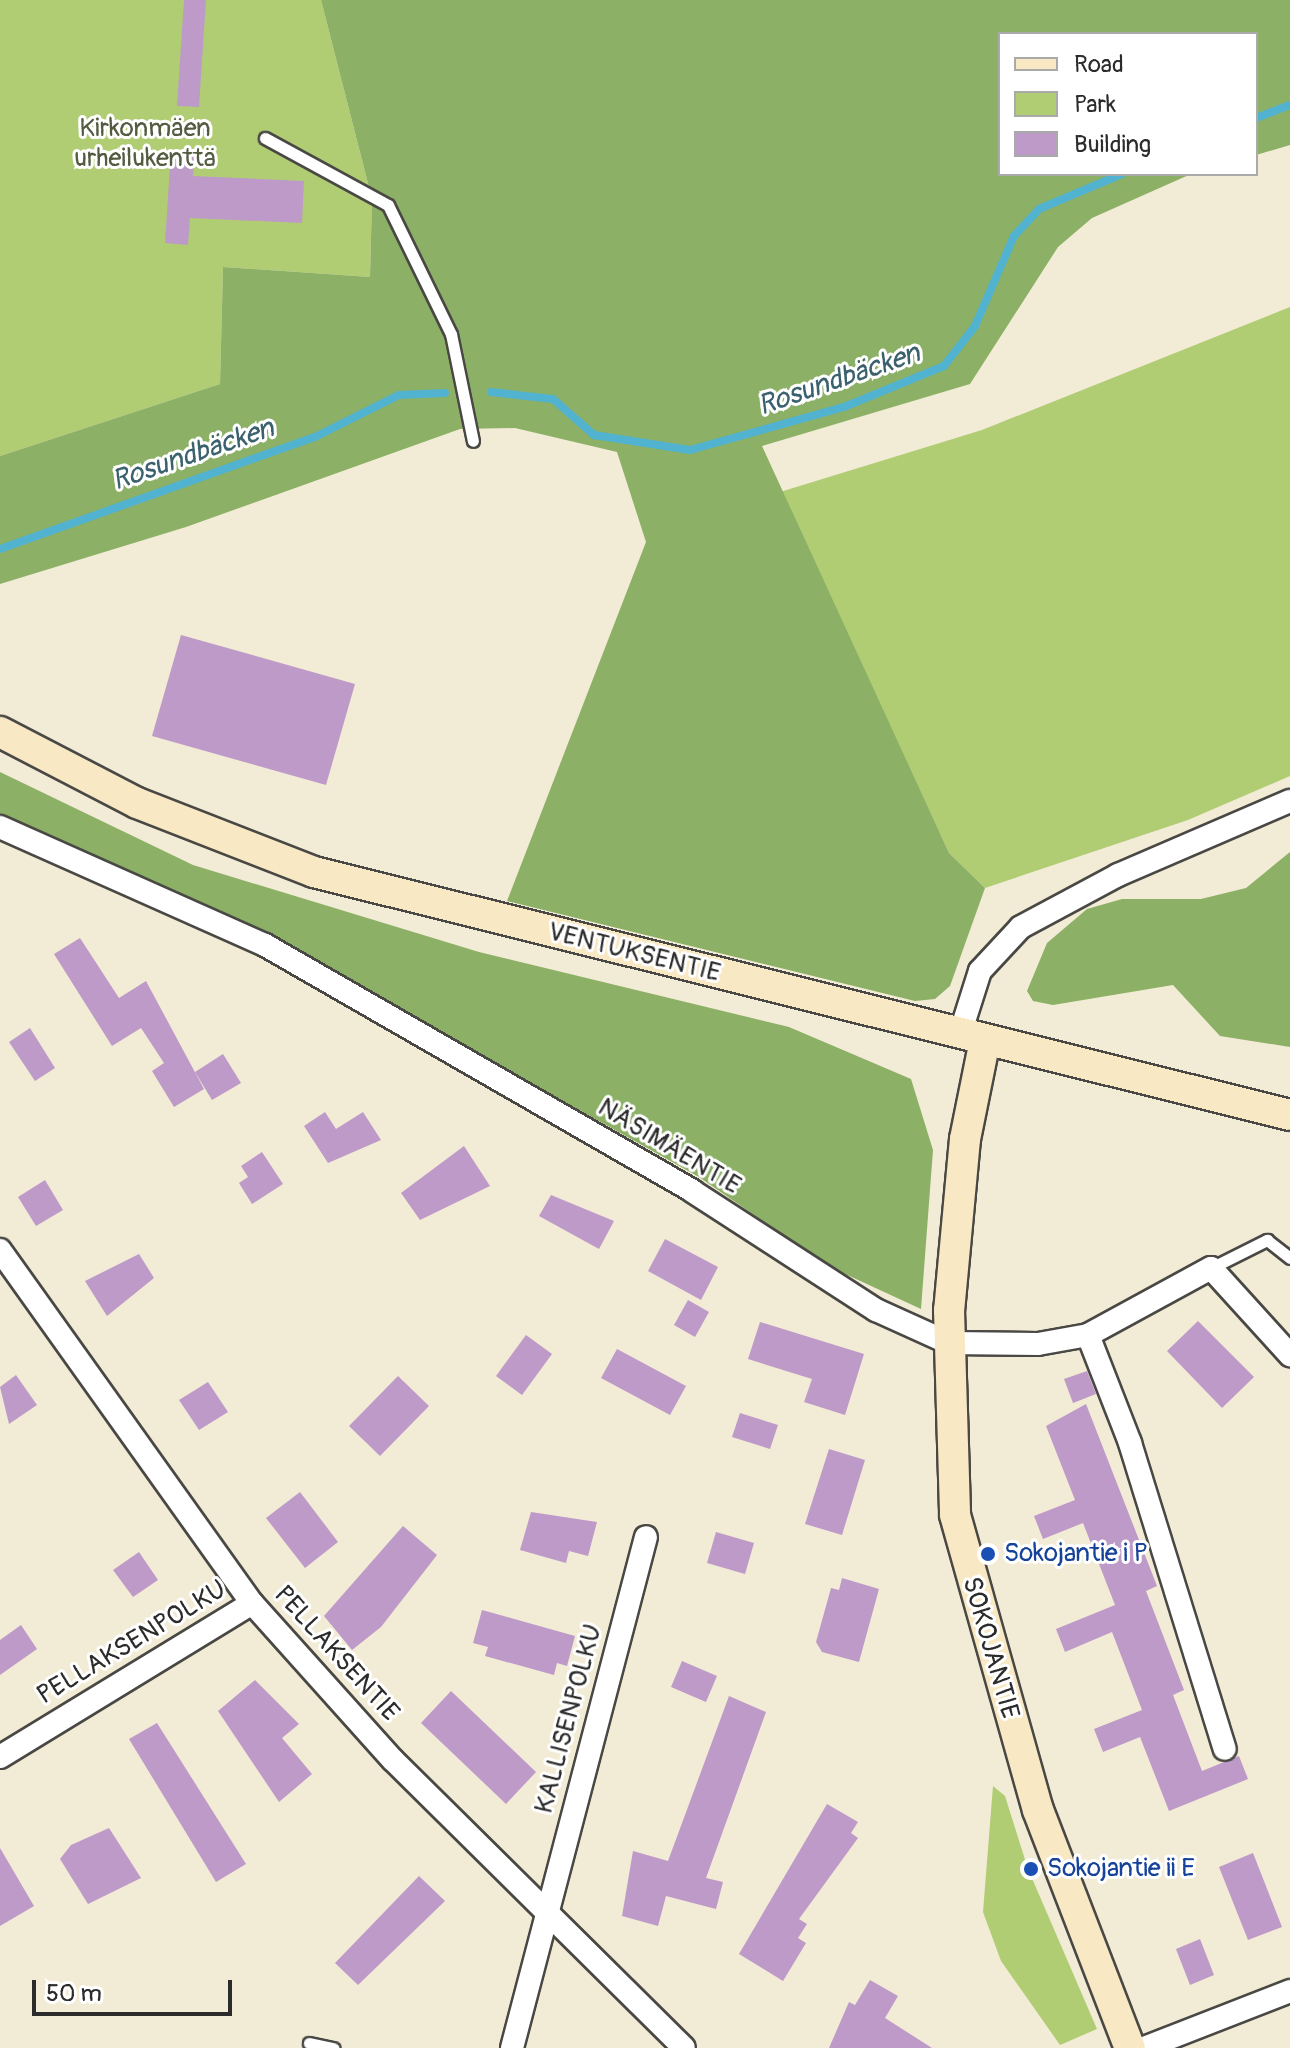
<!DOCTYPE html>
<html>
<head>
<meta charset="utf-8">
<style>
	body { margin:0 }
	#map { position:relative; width:1290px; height:2048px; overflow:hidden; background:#f2ebd5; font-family:Pangolin,sans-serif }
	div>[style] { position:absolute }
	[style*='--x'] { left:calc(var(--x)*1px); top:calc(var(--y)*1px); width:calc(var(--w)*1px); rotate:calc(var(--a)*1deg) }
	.green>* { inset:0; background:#b0cd74 }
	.forest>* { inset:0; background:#8cb066 }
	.stream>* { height:8px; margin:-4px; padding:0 4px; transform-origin:4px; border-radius:4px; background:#51b3d0 }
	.building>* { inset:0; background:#be9ac9 }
	.roads { filter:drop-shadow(2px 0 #494844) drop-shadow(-2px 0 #494844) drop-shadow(0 2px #494844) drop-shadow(0 -2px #494844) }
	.lane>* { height:11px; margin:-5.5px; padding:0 5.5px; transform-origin:5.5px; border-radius:5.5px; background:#fff }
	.street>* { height:22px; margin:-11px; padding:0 11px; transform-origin:11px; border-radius:11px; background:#fff }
	.secondary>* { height:30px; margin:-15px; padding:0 15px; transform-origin:15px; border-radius:15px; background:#f8e8c3 }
	.dots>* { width:22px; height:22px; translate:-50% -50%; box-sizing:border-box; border:4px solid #fff; border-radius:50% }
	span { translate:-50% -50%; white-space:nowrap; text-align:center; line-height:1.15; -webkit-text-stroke:6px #fff; paint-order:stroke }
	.park-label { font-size:26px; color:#535c41 }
	.street-label { font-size:26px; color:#2b2b2b }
	.transit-label { font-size:26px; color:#164399 }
	.left { translate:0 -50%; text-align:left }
	.water-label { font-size:28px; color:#3a616d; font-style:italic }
	.legend { position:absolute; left:998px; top:32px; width:260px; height:144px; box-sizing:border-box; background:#fff; border:2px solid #aaa; margin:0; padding:10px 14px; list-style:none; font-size:24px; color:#2b2b2b }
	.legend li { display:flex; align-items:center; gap:16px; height:40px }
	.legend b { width:40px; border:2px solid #aaa }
	.scale { position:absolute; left:32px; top:1980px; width:200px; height:36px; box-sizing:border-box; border:4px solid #2b2b2b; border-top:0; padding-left:10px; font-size:24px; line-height:28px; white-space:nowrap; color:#2b2b2b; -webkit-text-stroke:6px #fff; paint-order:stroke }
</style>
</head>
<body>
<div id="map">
	<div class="green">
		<div style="clip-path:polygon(0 0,321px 0,372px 199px,370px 277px,223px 267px,220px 384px,0 456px)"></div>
		<div style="clip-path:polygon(1290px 307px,1290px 776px,1188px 820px,985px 888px,949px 853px,780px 492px,982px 430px)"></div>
		<div style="clip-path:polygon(993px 1786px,1005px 1796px,1028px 1869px,1097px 2029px,1060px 2045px,1001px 1961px,983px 1912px)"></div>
	</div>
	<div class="forest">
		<div style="clip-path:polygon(321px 0,1290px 0,1290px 145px,1256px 155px,1256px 34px,1000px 34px,1000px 174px,1191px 174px,1092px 218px,1058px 247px,970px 384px,762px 446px,949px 853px,985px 888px,950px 986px,935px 999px,915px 1001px,507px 901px,646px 542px,617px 452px,515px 428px,460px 429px,186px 527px,0 584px,0 456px,220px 384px,223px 267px,370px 277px,372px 199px)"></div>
		<div style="clip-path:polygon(0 772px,193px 865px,479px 952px,789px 1027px,911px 1079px,933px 1150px,921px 1309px,830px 1267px,699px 1177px,270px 937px,0 817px)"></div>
		<div style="clip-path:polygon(1290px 852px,1290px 1047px,1220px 1036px,1173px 985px,1053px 1005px,1033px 1001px,1027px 991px,1047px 943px,1087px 909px,1122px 899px,1201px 899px,1246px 888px)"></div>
	</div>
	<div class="stream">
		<div style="--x:1256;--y:118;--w:36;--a:-21"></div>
		<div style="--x:491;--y:392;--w:62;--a:6.4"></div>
		<div style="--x:553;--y:399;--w:55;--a:41.3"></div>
		<div style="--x:594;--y:435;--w:97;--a:8.9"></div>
		<div style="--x:690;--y:450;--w:160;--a:-15.6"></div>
		<div style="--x:844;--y:407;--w:108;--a:-22.3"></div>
		<div style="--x:944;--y:366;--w:51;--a:-52.2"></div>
		<div style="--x:975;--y:326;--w:98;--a:-66.6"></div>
		<div style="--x:1014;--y:236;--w:37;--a:-47"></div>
		<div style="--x:1039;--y:209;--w:90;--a:-22.9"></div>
		<div style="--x:0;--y:549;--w:334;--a:-19.6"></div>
		<div style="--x:315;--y:437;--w:94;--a:-26.6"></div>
		<div style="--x:399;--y:395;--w:46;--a:-2.5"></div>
	</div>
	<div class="building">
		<div style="clip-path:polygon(184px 0,206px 0,199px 107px,177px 106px)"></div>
		<div style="clip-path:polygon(171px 150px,195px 151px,193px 176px,304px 181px,302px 223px,190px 218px,188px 245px,165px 243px)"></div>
		<div style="clip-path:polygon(181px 635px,355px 684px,326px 785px,152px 736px)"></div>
		<div style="clip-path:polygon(80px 938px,119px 998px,146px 981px,204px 1089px,174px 1107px,152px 1071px,164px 1063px,141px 1028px,112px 1046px,54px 954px)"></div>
		<div style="clip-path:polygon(30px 1028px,55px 1068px,35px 1081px,9px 1042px)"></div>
		<div style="clip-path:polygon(223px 1054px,241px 1083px,212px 1100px,195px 1072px)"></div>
		<div style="clip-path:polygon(325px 1112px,336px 1129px,363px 1112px,381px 1140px,328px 1163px,304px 1126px)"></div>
		<div style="clip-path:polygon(464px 1146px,490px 1186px,420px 1220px,401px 1193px)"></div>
		<div style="clip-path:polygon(262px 1152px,283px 1184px,252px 1204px,239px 1183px,248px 1177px,241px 1166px)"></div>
		<div style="clip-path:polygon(45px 1180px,63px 1210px,36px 1226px,18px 1197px)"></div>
		<div style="clip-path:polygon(551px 1195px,614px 1221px,599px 1249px,539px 1216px)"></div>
		<div style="clip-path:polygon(665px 1239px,718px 1267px,701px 1300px,648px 1271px)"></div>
		<div style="clip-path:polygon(139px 1254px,154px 1278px,107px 1316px,85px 1281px)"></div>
		<div style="clip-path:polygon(688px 1300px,709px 1312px,695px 1337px,674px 1325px)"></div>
		<div style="clip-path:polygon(1198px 1321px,1254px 1377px,1222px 1408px,1167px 1351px)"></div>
		<div style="clip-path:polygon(760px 1322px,864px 1354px,845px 1415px,804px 1402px,812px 1379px,748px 1359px)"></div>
		<div style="clip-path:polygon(526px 1335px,552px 1354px,522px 1395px,496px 1376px)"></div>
		<div style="clip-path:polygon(617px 1349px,686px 1386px,670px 1415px,601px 1378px)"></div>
		<div style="clip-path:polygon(1087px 1371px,1096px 1394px,1073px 1403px,1064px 1379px)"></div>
		<div style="clip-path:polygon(16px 1375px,37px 1405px,9px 1424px,0 1387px)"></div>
		<div style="clip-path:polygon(398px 1376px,429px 1406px,380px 1456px,349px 1426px)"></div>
		<div style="clip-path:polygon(208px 1382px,228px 1412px,199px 1430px,179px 1400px)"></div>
		<div style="clip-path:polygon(1086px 1404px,1157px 1586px,1146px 1591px,1184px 1690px,1173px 1695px,1202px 1771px,1239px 1756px,1248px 1779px,1169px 1811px,1140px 1737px,1103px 1752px,1094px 1729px,1142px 1710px,1112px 1632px,1065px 1652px,1056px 1629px,1115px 1605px,1083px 1523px,1043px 1539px,1034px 1516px,1075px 1500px,1046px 1426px)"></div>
		<div style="clip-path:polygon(740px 1413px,778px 1425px,770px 1449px,732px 1437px)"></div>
		<div style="clip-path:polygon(829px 1449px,865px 1460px,842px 1535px,805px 1524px)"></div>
		<div style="clip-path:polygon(300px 1492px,338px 1542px,305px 1568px,266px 1518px)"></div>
		<div style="clip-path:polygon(531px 1512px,597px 1522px,588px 1556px,569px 1551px,566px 1563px,520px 1550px)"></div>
		<div style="clip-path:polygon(403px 1526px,437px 1555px,381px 1627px,352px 1650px,324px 1616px)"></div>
		<div style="clip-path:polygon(716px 1532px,754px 1543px,745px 1574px,707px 1563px)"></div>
		<div style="clip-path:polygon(139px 1552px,158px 1580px,133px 1597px,113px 1570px)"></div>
		<div style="clip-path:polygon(842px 1578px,879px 1589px,859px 1662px,822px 1652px,816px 1642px,831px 1588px,839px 1590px)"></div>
		<div style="clip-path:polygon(482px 1610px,575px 1636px,567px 1666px,557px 1663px,554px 1675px,485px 1656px,488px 1647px,473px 1643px)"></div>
		<div style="clip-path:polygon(21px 1625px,37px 1649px,0 1675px,0 1640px)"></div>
		<div style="clip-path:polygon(682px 1661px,717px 1676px,706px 1702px,671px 1687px)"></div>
		<div style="clip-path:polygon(255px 1680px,299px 1724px,282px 1738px,312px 1774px,279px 1802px,218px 1711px)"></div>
		<div style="clip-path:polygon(451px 1691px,536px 1772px,506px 1804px,421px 1723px)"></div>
		<div style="clip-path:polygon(729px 1696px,766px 1712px,706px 1878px,723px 1882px,716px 1909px,666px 1896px,658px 1926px,622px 1916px,633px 1851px,668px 1861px)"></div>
		<div style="clip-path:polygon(157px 1723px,246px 1864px,216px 1882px,129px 1739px)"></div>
		<div style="clip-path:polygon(827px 1804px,858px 1822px,851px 1833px,858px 1838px,799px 1919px,807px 1924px,798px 1938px,806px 1943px,783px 1981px,739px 1954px)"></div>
		<div style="clip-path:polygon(109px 1828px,141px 1878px,88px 1904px,60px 1859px,71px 1845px)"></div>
		<div style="clip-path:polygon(0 1848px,34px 1906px,0 1926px)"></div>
		<div style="clip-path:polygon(1253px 1853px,1282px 1927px,1248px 1940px,1219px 1867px)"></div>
		<div style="clip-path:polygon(419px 1876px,445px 1901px,358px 1985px,335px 1963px)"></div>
		<div style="clip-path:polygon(1200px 1939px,1214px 1975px,1190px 1985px,1176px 1949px)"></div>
		<div style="clip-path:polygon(870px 1980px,898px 1996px,885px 2018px,932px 2048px,829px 2048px,849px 2002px,855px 2005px)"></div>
	</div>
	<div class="roads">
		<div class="lane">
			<div style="--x:265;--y:138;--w:140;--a:28.6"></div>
			<div style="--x:388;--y:205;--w:144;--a:64"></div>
			<div style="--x:451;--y:334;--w:109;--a:78.4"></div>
			<div style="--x:1211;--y:1268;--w:63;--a:-26.6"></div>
			<div style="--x:1267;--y:1240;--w:29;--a:38"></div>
			<div style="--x:309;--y:2043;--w:25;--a:12"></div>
		</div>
		<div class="street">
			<div style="--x:0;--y:827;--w:290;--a:24"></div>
			<div style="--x:265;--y:945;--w:493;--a:29.9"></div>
			<div style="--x:692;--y:1191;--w:219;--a:32.9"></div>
			<div style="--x:876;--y:1310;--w:80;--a:24.3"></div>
			<div style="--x:949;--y:1343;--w:89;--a:0.6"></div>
			<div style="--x:1038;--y:1344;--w:51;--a:-10.2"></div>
			<div style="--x:1088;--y:1335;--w:140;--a:-28.6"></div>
			<div style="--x:1211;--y:1268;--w:118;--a:47.8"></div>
			<div style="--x:960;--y:1034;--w:66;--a:-72.4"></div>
			<div style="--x:980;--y:971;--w:60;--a:-47"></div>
			<div style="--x:1021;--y:927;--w:110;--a:-28.2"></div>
			<div style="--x:1118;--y:875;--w:187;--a:-23.3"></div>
			<div style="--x:0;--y:1250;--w:434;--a:54.5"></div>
			<div style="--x:252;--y:1603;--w:211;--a:48.1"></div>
			<div style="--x:393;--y:1760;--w:409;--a:44.7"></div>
			<div style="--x:1088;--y:1335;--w:116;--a:68.7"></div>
			<div style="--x:1130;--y:1443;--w:320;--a:72.8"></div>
			<div style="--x:0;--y:1757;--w:295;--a:-31.4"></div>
			<div style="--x:512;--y:2048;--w:528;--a:-75.31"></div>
			<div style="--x:1144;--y:2048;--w:157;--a:-21.3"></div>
		</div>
		<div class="secondary">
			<div style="--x:0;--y:732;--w:154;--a:27.4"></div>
			<div style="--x:137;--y:803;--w:190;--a:21.3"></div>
			<div style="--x:314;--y:872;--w:1006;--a:13.98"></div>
			<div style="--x:985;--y:1040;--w:101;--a:101.4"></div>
			<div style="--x:965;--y:1139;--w:172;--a:95.3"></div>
			<div style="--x:949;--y:1310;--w:205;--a:88.3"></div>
			<div style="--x:955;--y:1515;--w:306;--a:74.3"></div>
			<div style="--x:1038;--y:1810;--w:255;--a:68.9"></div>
		</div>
	</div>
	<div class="dots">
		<div style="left:988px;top:1554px;background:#1a4fb4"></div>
		<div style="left:1031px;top:1869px;background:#1a4fb4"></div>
	</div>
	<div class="park-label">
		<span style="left:145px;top:144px">Kirkonmäen<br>urheilukenttä</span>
	</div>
	<div class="street-label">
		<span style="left:634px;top:953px;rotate:14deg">VENTUKSENTIE</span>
		<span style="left:669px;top:1147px;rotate:31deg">NÄSIMÄENTIE</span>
		<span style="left:132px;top:1643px;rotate:-31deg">PELLAKSENPOLKU</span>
		<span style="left:990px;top:1648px;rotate:74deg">SOKOJANTIE</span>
		<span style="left:336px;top:1654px;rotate:48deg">PELLAKSENTIE</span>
		<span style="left:569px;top:1719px;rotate:-75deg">KALLISENPOLKU</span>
	</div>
	<div class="transit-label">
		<span class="left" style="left:1004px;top:1554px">Sokojantie i P</span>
		<span class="left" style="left:1047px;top:1869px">Sokojantie ii E</span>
	</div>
	<div class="water-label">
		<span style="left:839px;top:380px;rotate:-19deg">Rosundbäcken</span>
		<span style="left:193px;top:455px;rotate:-19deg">Rosundbäcken</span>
	</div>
	<ul class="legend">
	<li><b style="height:10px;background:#f8e8c3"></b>Road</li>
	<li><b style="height:22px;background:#b0cd74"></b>Park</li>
	<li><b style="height:22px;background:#be9ac9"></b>Building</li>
	</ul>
	<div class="scale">50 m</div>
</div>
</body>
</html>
